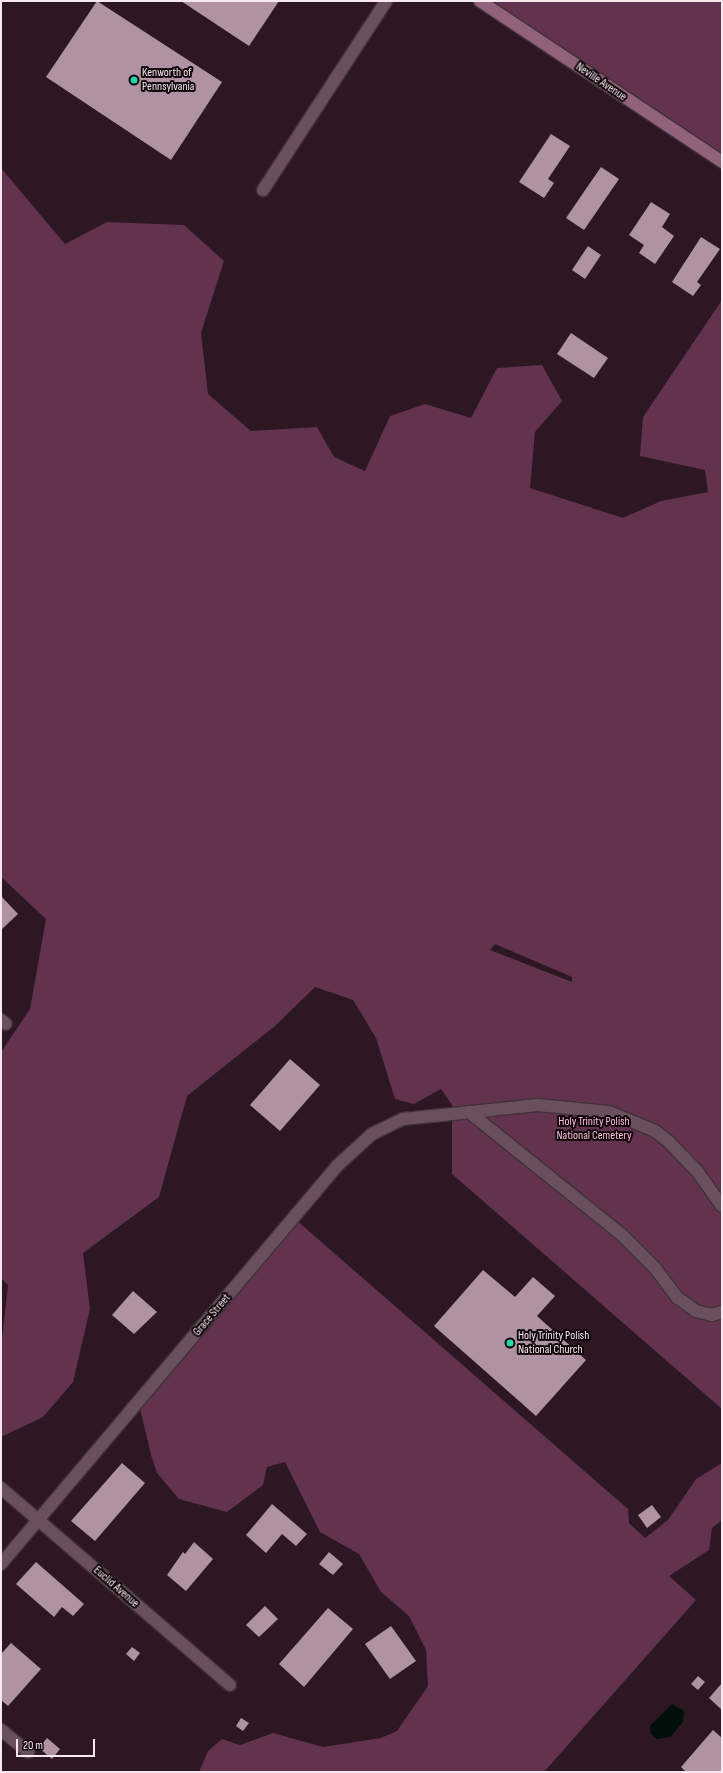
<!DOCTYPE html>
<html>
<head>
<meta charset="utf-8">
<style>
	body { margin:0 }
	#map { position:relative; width:723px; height:1773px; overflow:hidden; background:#2c1723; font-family:"Sofia Sans Condensed",sans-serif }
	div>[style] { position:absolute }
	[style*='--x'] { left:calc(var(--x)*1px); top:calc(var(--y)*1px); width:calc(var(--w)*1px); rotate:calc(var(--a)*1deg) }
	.green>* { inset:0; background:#62324e }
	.water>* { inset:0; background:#020e0a }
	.building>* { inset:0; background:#b093a2 }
	.roads { filter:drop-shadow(1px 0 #413139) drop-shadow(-1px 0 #413139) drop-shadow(0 1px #413139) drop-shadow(0 -1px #413139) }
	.lane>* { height:12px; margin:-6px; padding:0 6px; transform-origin:6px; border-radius:6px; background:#6a505e }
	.street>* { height:12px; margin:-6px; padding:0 6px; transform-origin:6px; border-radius:6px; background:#6a505e }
	.secondary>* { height:12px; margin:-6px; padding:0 6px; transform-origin:6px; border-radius:6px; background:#92627d }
	.dots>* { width:11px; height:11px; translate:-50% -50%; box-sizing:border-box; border:2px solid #0f060a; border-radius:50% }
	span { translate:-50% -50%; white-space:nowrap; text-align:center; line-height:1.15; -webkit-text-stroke:4px #0f060a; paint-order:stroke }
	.poi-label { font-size:12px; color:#f7e8ef }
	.left { translate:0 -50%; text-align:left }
	.street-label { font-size:12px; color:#f7e8ef }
	.park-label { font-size:12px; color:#ffbee0 }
	.frame { position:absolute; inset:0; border:2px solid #f7e8ef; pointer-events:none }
	.scale { position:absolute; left:16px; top:1739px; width:79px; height:18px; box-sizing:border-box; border:2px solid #f7e8ef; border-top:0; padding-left:5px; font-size:12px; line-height:14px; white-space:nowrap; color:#f7e8ef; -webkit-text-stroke:3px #0f060a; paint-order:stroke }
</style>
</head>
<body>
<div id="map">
	<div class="green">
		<div style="clip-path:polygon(484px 1px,722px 1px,722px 161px)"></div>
		<div style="clip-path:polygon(evenodd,1px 168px,65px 244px,107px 222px,184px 225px,224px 261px,201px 333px,208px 394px,251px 431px,317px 427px,334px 457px,365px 471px,390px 416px,425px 404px,471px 418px,497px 368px,542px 365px,562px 401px,535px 432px,530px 488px,623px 518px,661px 501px,708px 492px,705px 470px,640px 456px,643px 417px,722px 300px,722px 1409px,452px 1174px,452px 1105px,441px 1089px,414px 1104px,395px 1099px,376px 1038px,353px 1000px,315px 987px,275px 1026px,187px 1096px,159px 1197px,83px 1253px,90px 1309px,73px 1382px,43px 1417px,1px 1437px,1px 1348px,8px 1285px,1px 1278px,1px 1052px,30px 1009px,46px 919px,1px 877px,1px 168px,495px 944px,572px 977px,572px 982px,490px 950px,495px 944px)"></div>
		<div style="clip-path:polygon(295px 1219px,628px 1509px,629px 1523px,645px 1538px,668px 1520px,696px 1479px,722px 1463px,722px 1520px,712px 1528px,709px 1550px,669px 1576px,696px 1600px,544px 1772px,199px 1772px,208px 1751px,222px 1739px,240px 1745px,273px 1733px,323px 1747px,381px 1738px,397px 1731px,428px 1686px,426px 1650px,409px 1616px,381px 1592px,359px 1554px,320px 1532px,285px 1462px,267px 1467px,263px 1485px,227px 1512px,179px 1499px,157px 1473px,151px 1455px,139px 1404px)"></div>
	</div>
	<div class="water">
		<div style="clip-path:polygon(672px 1704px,684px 1711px,683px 1722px,670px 1737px,657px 1739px,651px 1734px,650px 1726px)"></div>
	</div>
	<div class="building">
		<div style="clip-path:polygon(97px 1px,222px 82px,171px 160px,46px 77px)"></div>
		<div style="clip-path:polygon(181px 1px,279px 1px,249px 46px)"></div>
		<div style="clip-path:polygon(551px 134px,570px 146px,548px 179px,554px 183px,544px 198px,519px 182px)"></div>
		<div style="clip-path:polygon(601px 167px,619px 179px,584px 230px,566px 218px)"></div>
		<div style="clip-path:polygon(651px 202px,670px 214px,662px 227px,674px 236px,655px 264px,639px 253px,644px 245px,629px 235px)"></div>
		<div style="clip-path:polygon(701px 237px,720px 249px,697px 282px,701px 285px,693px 296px,672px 282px)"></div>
		<div style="clip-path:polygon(588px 246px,601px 255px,585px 279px,572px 270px)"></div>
		<div style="clip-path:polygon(571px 333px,608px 358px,594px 378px,557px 354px)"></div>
		<div style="clip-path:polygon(1px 896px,18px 914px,1px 930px)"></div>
		<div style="clip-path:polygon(290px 1059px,320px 1085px,280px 1131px,250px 1105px)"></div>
		<div style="clip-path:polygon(483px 1270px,515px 1297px,533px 1277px,555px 1296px,537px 1316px,586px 1360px,536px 1416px,434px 1326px)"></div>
		<div style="clip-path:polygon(133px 1291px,157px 1312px,134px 1334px,112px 1315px)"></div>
		<div style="clip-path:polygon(122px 1463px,145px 1483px,95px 1541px,71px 1521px)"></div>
		<div style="clip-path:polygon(272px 1504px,307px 1534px,296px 1546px,282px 1534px,266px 1553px,246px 1535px)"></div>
		<div style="clip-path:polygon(652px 1505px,661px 1517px,647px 1528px,638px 1515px)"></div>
		<div style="clip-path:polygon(194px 1542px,213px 1559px,186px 1591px,167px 1575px,183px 1552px,185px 1554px)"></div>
		<div style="clip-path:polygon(329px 1552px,343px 1564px,333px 1575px,319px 1564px)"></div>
		<div style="clip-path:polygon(36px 1562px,84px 1604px,73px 1616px,62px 1607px,54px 1617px,16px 1584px)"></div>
		<div style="clip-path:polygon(265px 1606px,278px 1619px,259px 1637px,246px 1625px)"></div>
		<div style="clip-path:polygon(328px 1608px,353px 1629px,304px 1687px,279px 1664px)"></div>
		<div style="clip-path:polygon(391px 1626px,416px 1661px,390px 1679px,365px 1644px)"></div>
		<div style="clip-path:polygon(11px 1643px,41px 1669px,8px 1706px,1px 1700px,1px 1654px)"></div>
		<div style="clip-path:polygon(132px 1647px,140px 1653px,134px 1661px,126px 1654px)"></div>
		<div style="clip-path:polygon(698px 1676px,705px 1682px,698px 1690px,691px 1684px)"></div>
		<div style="clip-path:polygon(722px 1683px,722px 1710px,709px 1698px)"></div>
		<div style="clip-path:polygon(241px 1718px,249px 1723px,243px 1731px,236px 1726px)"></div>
		<div style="clip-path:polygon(713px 1730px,722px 1738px,722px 1771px,686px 1772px,681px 1767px)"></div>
		<div style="clip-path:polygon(47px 1738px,60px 1749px,52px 1759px,39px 1748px)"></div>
	</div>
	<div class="roads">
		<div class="lane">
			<div style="--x:263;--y:190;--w:225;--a:-56.9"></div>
			<div style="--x:469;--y:1112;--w:195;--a:38.8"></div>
			<div style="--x:621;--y:1234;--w:48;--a:45"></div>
			<div style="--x:655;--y:1268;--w:38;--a:53"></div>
			<div style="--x:678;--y:1298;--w:22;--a:36"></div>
			<div style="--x:696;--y:1311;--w:16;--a:14"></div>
			<div style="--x:712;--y:1315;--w:10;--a:-17"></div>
			<div style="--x:452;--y:1114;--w:86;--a:-6"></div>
			<div style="--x:538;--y:1105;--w:71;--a:5.6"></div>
			<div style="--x:609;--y:1112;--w:50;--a:22.4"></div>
			<div style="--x:655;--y:1131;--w:18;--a:38"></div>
			<div style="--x:669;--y:1142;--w:40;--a:46"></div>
			<div style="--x:697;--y:1171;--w:43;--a:54.5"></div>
			<div style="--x:1;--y:1730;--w:35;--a:39"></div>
		</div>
		<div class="street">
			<div style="--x:1;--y:1020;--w:6;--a:39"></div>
			<div style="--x:1;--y:1488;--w:302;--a:40.7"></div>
			<div style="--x:1;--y:1564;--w:522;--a:-49.82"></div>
			<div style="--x:338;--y:1165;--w:46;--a:-42.4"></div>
			<div style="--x:372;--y:1134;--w:34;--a:-26"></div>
			<div style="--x:403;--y:1119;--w:49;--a:-5.8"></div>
		</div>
		<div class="secondary">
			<div style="--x:480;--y:1;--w:291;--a:33.6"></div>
		</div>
	</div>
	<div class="dots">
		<div style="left:134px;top:80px;background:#24d5af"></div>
		<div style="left:510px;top:1343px;background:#24d5af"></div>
	</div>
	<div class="poi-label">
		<span class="left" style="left:142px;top:80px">Kenworth of<br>Pennsylvania</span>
		<span class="left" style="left:518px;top:1343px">Holy Trinity Polish<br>National Church</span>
	</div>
	<div class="street-label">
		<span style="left:601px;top:82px;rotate:34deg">Neville Avenue</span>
		<span style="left:212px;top:1315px;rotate:-50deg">Grace Street</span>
		<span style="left:116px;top:1587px;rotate:41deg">Euclid Avenue</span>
	</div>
	<div class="park-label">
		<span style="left:594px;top:1129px">Holy Trinity Polish<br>National Cemetery</span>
	</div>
	<div class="frame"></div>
	<div class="scale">20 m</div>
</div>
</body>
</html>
